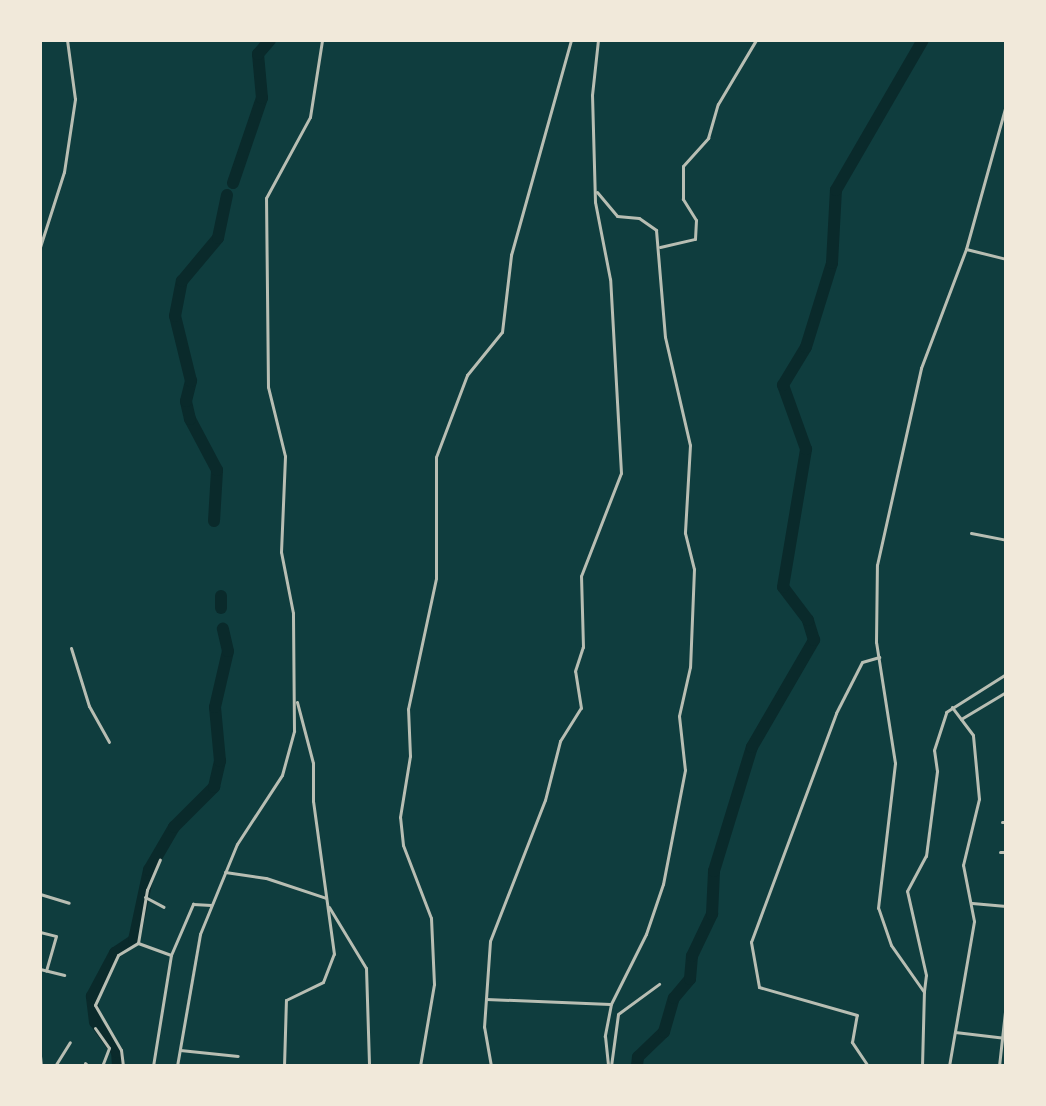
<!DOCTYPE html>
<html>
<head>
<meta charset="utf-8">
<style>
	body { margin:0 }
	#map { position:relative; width:1046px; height:1106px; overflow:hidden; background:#0f3d3e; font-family:Lora,serif }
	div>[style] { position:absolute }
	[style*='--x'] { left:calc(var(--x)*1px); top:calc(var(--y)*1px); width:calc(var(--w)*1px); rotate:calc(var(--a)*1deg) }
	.river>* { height:12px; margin:-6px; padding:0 6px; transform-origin:6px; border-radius:6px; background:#0a2a2b }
	.minor>* { height:3px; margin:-1.5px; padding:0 1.5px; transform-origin:1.5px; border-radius:1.5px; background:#b8beb3 }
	span { translate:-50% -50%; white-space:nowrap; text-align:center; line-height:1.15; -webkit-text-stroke:4.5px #f1e9da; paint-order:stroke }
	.frame { position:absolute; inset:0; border:42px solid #f1e9da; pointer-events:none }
</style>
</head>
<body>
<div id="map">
	<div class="river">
		<div style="--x:233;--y:183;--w:90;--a:-71.2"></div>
		<div style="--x:262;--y:98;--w:44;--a:-95.2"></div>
		<div style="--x:258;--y:54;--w:18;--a:-49"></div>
		<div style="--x:214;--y:521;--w:51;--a:-86.6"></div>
		<div style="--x:217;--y:470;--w:58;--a:-117.9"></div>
		<div style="--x:190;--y:419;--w:18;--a:-103"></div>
		<div style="--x:186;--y:401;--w:21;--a:-76"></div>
		<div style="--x:191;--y:381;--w:67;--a:-103.8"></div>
		<div style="--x:175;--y:316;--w:36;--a:-79"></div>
		<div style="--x:182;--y:281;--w:56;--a:-50.1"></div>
		<div style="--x:218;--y:238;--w:44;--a:-78.2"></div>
		<div style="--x:221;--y:608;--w:12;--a:-90"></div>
		<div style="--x:118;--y:1066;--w:14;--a:-94"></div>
		<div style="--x:117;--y:1052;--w:37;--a:-126"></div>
		<div style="--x:95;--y:1022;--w:26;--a:-97"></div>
		<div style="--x:92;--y:996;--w:49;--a:-61.9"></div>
		<div style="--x:115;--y:953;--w:23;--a:-34"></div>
		<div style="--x:134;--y:940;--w:72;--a:-77.9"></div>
		<div style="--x:149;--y:870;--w:50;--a:-59.8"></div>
		<div style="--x:174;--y:827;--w:57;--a:-45"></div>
		<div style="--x:214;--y:787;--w:27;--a:-77"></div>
		<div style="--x:220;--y:761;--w:54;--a:-95.3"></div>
		<div style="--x:215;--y:707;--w:57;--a:-76.9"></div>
		<div style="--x:228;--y:651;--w:23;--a:-103"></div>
		<div style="--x:637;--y:1066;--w:9;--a:-84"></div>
		<div style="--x:638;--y:1057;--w:36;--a:-44"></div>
		<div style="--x:664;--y:1032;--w:35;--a:-74"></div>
		<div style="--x:674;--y:998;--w:25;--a:-50"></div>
		<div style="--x:690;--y:979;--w:23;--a:-85"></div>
		<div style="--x:692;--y:956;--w:47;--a:-64.5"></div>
		<div style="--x:712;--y:914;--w:43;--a:-87.3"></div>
		<div style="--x:714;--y:871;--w:130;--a:-73"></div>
		<div style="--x:752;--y:747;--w:124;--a:-59.9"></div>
		<div style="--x:814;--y:640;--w:21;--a:-107"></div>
		<div style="--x:808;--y:620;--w:41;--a:-127.1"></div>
		<div style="--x:783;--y:587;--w:140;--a:-80.5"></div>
		<div style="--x:806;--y:449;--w:68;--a:-109.8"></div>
		<div style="--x:783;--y:385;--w:44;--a:-58.8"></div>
		<div style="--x:806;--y:347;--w:88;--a:-72.8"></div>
		<div style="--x:832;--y:263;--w:73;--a:-86.9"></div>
		<div style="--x:836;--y:190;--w:173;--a:-59.9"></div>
	</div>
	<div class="minor">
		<div style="--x:597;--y:192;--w:31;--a:50"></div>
		<div style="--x:617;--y:216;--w:22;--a:5"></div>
		<div style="--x:639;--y:218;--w:21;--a:35"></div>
		<div style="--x:656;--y:230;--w:107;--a:85.2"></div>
		<div style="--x:665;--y:337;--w:111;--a:77"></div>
		<div style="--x:690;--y:445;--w:88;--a:93.3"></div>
		<div style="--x:685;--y:533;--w:37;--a:76"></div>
		<div style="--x:694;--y:569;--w:98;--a:92.3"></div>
		<div style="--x:690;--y:667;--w:50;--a:102.7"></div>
		<div style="--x:679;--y:716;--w:54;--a:83.7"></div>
		<div style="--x:685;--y:770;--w:116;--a:100.9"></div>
		<div style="--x:663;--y:884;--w:53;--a:108.8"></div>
		<div style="--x:646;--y:934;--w:78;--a:116.6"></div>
		<div style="--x:611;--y:1004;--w:33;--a:101"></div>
		<div style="--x:605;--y:1036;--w:30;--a:84"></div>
		<div style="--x:40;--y:247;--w:79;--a:-72.3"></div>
		<div style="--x:64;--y:172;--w:74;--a:-81.4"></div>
		<div style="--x:75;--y:99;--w:60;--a:-97.7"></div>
		<div style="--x:660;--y:247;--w:36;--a:-13"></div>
		<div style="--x:695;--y:239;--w:19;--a:-87"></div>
		<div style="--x:696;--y:220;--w:25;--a:-122"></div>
		<div style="--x:683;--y:199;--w:33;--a:-90"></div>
		<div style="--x:683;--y:166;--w:38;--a:-48"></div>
		<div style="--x:708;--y:138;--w:35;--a:-74"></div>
		<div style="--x:718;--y:104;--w:74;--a:-59.3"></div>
		<div style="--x:966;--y:249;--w:41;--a:14"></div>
		<div style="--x:971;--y:533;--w:36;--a:11"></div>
		<div style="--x:71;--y:648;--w:61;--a:72.8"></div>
		<div style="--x:89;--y:706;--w:41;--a:60.9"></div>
		<div style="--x:961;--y:719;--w:52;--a:-31"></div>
		<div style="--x:1002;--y:822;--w:4;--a:0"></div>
		<div style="--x:1000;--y:852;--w:6;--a:0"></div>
		<div style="--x:225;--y:872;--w:41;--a:8.3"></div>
		<div style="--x:266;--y:878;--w:63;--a:18.4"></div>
		<div style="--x:40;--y:894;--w:30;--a:17"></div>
		<div style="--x:145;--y:897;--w:21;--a:28"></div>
		<div style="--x:972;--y:903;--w:34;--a:5"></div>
		<div style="--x:329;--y:907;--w:71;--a:58.8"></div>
		<div style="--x:366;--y:968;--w:98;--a:88.2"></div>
		<div style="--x:40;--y:932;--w:16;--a:14"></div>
		<div style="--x:56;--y:936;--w:36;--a:106"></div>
		<div style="--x:138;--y:943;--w:35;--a:20"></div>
		<div style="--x:171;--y:955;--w:56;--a:-66.7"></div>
		<div style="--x:193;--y:904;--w:18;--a:3"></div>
		<div style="--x:40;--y:969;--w:25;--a:14"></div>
		<div style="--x:924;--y:991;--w:16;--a:-83"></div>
		<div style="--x:926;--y:975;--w:86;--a:-102.7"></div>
		<div style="--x:907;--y:891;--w:40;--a:-62"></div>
		<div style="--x:926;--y:856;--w:86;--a:-82.6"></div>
		<div style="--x:937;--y:771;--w:21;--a:-98"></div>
		<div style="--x:934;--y:750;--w:40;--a:-72"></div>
		<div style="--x:946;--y:712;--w:71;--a:-32.3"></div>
		<div style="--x:486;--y:999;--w:124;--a:2.3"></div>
		<div style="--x:95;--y:1028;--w:24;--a:55"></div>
		<div style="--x:109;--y:1048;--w:19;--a:111"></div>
		<div style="--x:955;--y:1032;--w:51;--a:6.7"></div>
		<div style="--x:180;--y:1050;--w:58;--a:5.9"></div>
		<div style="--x:40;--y:1056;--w:10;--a:84"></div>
		<div style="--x:85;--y:1063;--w:4;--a:45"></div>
		<div style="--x:55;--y:1066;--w:28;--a:-58"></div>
		<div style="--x:123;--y:1066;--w:16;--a:-97"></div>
		<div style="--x:121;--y:1050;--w:52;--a:-120"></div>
		<div style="--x:95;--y:1005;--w:55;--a:-65.3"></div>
		<div style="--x:118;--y:955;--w:23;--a:-31"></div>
		<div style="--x:138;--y:943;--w:54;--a:-80.4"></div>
		<div style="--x:147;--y:890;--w:33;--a:-67"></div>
		<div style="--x:153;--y:1066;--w:112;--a:-80.8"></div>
		<div style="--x:177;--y:1066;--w:134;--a:-80.1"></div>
		<div style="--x:200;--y:934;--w:97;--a:-67.7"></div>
		<div style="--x:237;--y:844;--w:82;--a:-56.9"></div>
		<div style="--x:282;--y:775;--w:46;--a:-74.7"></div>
		<div style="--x:294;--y:731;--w:118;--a:-90.5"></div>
		<div style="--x:293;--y:613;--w:62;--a:-101.1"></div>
		<div style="--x:281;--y:552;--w:96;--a:-87.6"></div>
		<div style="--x:285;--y:456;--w:71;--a:-103.8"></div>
		<div style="--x:268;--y:387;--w:189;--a:-90.6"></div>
		<div style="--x:266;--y:198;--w:92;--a:-61.5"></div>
		<div style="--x:310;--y:117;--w:78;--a:-81.1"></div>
		<div style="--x:284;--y:1066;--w:66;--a:-88.3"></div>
		<div style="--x:286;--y:1000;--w:41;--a:-25.9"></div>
		<div style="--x:323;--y:982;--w:30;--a:-69"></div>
		<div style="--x:334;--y:954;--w:154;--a:-97.8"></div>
		<div style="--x:313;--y:801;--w:38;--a:-90"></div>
		<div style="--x:313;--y:763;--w:63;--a:-104.7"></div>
		<div style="--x:420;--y:1066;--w:83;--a:-80.3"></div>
		<div style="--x:434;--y:984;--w:66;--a:-92.6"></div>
		<div style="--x:431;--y:918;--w:78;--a:-111"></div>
		<div style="--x:403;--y:845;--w:28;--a:-96"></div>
		<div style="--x:400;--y:817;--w:62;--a:-80.7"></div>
		<div style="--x:410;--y:756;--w:47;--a:-92.4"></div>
		<div style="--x:408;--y:709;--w:134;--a:-77.9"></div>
		<div style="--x:436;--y:578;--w:121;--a:-90"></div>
		<div style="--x:436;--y:457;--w:88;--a:-69.3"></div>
		<div style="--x:467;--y:375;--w:55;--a:-50.9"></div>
		<div style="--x:502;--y:332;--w:78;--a:-83.3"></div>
		<div style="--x:511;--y:255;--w:223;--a:-74.4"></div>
		<div style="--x:491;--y:1066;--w:40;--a:-100"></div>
		<div style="--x:484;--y:1027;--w:86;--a:-86"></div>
		<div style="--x:490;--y:941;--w:151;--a:-68.7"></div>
		<div style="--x:545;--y:800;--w:61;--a:-75.7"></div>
		<div style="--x:560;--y:741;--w:39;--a:-58"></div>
		<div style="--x:581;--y:708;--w:37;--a:-99"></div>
		<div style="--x:575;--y:671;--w:25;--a:-72"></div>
		<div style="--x:583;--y:647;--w:71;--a:-91.6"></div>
		<div style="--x:581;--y:576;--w:110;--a:-68.8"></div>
		<div style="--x:621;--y:473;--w:194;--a:-93.2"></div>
		<div style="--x:610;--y:279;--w:78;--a:-101"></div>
		<div style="--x:595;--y:202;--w:107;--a:-91.6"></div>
		<div style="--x:592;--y:95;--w:55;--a:-83.8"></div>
		<div style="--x:611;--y:1066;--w:52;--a:-82.3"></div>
		<div style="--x:618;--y:1014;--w:51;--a:-36.2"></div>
		<div style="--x:868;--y:1066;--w:29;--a:-124"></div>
		<div style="--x:852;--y:1042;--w:27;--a:-80"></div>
		<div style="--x:857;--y:1015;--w:102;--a:-164.1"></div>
		<div style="--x:759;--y:987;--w:46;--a:-100.1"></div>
		<div style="--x:751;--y:942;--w:244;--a:-69.6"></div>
		<div style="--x:836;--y:713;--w:57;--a:-63"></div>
		<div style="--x:862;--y:662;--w:18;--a:-16"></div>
		<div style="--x:922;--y:1066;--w:74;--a:-88.5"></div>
		<div style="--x:924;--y:992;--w:57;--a:-125.1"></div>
		<div style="--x:891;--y:945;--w:39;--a:-109"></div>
		<div style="--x:878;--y:908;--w:146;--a:-83.3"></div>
		<div style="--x:895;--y:763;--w:122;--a:-98.9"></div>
		<div style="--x:876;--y:642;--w:77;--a:-89.3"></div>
		<div style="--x:877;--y:565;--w:202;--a:-77.4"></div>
		<div style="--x:921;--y:368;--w:127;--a:-69.3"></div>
		<div style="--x:966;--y:249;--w:149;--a:-74.5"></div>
		<div style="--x:949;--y:1066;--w:147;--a:-80.2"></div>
		<div style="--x:974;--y:921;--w:57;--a:-101.1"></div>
		<div style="--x:963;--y:865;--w:68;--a:-76.4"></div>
		<div style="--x:979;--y:799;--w:64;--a:-95.4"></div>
		<div style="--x:973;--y:735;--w:35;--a:-127"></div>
		<div style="--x:999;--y:1066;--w:63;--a:-83.7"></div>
	</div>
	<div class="frame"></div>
</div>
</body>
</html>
